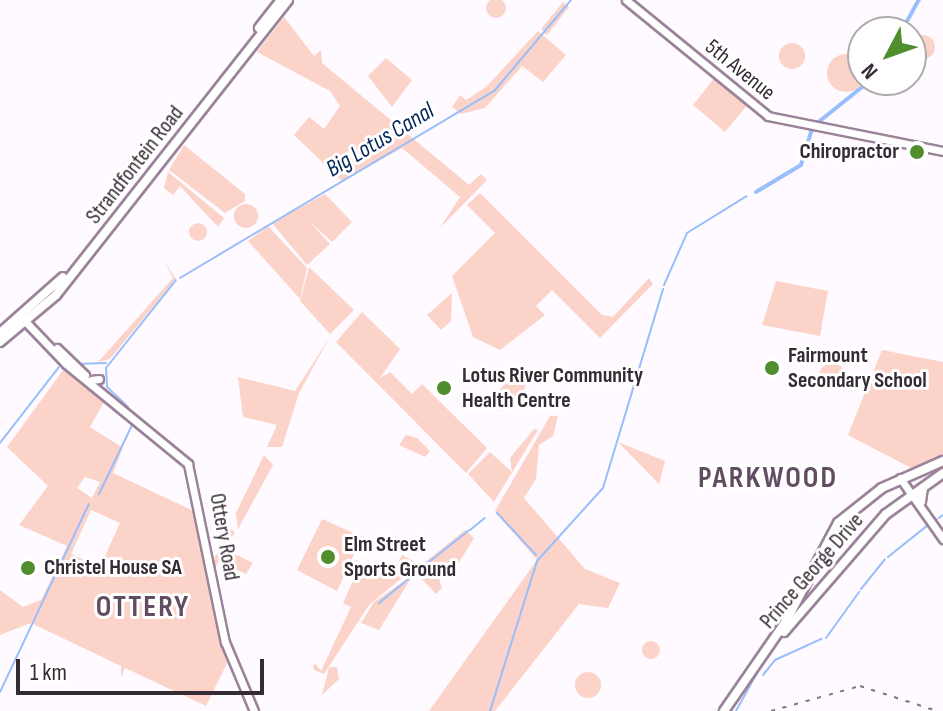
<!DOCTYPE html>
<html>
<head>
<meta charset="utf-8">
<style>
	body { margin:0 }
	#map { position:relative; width:943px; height:711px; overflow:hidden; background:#fffaff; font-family:"Sofia Sans Condensed",sans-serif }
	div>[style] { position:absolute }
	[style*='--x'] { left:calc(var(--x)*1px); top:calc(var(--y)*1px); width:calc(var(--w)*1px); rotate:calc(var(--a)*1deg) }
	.green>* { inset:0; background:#fbd3c9 }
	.round { border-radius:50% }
	.stream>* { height:2px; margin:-1px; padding:0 1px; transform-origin:1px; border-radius:1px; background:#98befb }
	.canal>* { height:4px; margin:-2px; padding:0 2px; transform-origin:2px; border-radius:2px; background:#98befb }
	.roads { filter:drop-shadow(2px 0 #9b839a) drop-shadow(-2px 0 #9b839a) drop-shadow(0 2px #9b839a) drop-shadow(0 -2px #9b839a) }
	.secondary>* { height:7px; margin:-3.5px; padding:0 3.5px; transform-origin:3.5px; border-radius:3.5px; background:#fff }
	.primary>* { height:8px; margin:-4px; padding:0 4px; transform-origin:4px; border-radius:4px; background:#fff }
	.rail>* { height:2px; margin-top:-1px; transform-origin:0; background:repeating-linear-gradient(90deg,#7e767e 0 4px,transparent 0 12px) }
	.dots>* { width:22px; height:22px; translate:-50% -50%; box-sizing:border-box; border:4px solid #fff; border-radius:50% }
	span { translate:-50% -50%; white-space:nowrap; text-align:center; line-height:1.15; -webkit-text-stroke:6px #fff; paint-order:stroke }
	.street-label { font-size:22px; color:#352b35 }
	.poi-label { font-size:22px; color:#352b35; font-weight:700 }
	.right { translate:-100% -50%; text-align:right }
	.left { translate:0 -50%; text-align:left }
	.water-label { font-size:24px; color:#04265a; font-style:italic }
	.district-label { font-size:30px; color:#624c62; font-weight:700; letter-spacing:2px }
	.north { position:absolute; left:847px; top:16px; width:80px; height:80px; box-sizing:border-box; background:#fff; border:2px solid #aeaaae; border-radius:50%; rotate:229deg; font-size:22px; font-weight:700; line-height:32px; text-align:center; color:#352b35 }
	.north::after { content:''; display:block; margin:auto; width:28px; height:36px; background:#508d2d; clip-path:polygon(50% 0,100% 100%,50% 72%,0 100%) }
	.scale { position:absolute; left:16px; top:659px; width:248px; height:36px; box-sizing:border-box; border:4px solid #352b35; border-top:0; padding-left:10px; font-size:24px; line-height:28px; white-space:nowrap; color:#352b35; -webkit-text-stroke:6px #fff; paint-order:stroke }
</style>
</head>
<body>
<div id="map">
	<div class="green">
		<div class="round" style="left:486px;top:-2px;width:20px;height:20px"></div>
		<div style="clip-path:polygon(563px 2px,569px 7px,547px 35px,541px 29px)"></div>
		<div style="clip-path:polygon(284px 17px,314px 56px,321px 50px,322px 63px,469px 185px,481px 174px,487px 180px,440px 228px,460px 197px,402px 148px,342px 181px,294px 135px,309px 117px,324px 129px,340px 106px,330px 91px,257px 52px)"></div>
		<div style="clip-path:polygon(538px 31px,566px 55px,543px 82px,522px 66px,485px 108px,461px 114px,452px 107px,460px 95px,466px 100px,486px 87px)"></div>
		<div class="round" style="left:911px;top:35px;width:24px;height:24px"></div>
		<div class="round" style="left:779px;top:43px;width:26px;height:26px"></div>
		<div class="round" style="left:827px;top:54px;width:38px;height:38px"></div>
		<div style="clip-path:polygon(386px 58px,412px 80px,392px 107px,368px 76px)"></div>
		<div style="clip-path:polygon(716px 76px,749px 103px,725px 132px,693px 105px)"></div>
		<div style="clip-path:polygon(184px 145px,245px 194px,245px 201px,225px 213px,169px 170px)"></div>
		<div style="clip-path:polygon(168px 172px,224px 218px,218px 227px,180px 186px,173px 195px,164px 188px)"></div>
		<div style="clip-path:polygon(480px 193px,602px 315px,613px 317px,649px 278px,653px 284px,600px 338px,552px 290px,536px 306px,545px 315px,500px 350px,473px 337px,452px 276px,495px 233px,467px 205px)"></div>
		<div style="clip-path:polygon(325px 194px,352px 222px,332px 242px,309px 221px,330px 244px,307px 265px,272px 223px)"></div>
		<div class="round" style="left:234px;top:204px;width:24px;height:24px"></div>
		<div class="round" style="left:189px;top:223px;width:18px;height:18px"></div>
		<div style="clip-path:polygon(268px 226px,307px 268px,300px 299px,248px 241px)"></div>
		<div style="clip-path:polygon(164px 261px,176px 279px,110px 359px,98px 362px,173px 278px)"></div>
		<div style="clip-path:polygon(309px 267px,354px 310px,330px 334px,300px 301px)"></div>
		<div style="clip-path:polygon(776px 281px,828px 291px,820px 336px,762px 325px)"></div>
		<div style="clip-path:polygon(452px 293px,451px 321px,441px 330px,427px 315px)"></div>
		<div style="clip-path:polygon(362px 312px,400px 349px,380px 378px,390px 372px,412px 394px,422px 384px,487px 448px,466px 473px,336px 342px)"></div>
		<div style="clip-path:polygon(330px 337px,299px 393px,282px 447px,267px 447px,277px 425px,243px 417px,238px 377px,295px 391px)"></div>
		<div style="clip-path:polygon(882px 350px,943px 362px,943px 454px,911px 468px,848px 435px)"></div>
		<div class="round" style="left:819px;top:363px;width:26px;height:26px"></div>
		<div style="clip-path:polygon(524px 366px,530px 372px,524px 390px,503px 411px,491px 398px)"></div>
		<div style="clip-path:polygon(evenodd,64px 369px,106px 398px,90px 427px,123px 448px,113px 473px,200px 514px,229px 659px,206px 706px,125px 668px,121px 677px,121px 666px,31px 623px,0 635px,0 590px,23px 607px,41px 600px,67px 546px,19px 525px,48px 486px,7px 447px,64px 369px,85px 477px,100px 482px,92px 498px,77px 488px,85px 477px,64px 369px,91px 510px,120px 523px,100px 567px,71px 554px,91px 510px)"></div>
		<div style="clip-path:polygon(550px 416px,558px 416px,553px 436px,539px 445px,536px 479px,524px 498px,585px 569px,620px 583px,608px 608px,579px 604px,495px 711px,429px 711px,537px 560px,495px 511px)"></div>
		<div style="clip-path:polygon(534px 429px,538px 430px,494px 502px,468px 474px,490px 452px,512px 472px,510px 458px)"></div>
		<div style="clip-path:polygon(406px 435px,417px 438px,430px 451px,425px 457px,399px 445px)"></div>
		<div style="clip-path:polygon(618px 442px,665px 461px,659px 484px)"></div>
		<div style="clip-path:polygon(264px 455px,273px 465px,238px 529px,236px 513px)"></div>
		<div style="clip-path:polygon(322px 519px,362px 537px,337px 591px,297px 570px)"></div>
		<div style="clip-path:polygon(230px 529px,235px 532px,214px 570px,213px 561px)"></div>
		<div style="clip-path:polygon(465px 530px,474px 538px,451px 575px,436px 569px,442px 588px,436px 594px,414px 571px)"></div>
		<div style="clip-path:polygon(228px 554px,237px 555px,253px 563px,246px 574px,231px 567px,235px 558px)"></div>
		<div style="clip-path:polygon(402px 555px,419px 564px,369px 605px,324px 674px,314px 670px,313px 667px,315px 663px,321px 671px,351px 607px,343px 603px,360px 565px,390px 579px)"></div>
		<div style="clip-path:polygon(413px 575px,379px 630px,361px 623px,374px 602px)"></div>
		<div class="round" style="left:642px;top:641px;width:18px;height:18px"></div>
		<div style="clip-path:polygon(329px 667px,337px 667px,339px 679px,322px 695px)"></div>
		<div class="round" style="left:575px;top:672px;width:26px;height:26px"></div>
	</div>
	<div class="stream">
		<div style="--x:180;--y:278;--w:367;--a:-30.8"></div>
		<div style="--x:495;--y:90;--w:118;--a:-49.8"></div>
		<div style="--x:664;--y:285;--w:57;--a:-66.1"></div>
		<div style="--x:687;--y:233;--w:70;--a:-31.7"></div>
		<div style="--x:77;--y:364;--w:29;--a:-2"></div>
		<div style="--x:128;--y:407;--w:29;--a:-136"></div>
		<div style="--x:107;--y:387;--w:19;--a:-93"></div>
		<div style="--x:106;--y:368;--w:112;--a:-51.5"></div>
		<div style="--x:0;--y:443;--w:96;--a:-52.2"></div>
		<div style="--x:99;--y:494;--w:79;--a:-64.4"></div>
		<div style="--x:497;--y:513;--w:57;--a:47.1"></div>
		<div style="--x:939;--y:518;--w:5;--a:-37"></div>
		<div style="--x:935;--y:520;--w:2;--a:-27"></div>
		<div style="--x:470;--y:530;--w:19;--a:-39"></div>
		<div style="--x:888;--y:557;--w:51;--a:-38.7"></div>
		<div style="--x:415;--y:573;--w:68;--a:-38.4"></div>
		<div style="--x:861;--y:589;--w:38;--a:-51"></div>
		<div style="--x:379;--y:603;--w:43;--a:-39.3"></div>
		<div style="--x:826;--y:638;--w:57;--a:-54.3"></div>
		<div style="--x:763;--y:675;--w:19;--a:-51"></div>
		<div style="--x:775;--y:660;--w:51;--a:-24.5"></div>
		<div style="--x:0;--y:692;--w:208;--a:-64.7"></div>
		<div style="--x:490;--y:711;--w:157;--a:-72.6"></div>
		<div style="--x:537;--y:561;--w:98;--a:-47.9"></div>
		<div style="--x:603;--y:488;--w:208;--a:-73.2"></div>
		<div style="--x:736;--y:711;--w:43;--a:-61.1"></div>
	</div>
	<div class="canal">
		<div style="--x:901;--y:32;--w:37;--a:-61"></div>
		<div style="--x:816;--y:124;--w:70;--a:-38.7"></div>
		<div style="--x:756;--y:192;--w:52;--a:-31"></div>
		<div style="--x:801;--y:165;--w:39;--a:-73"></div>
	</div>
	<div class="roads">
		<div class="secondary">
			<div style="--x:626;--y:0;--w:183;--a:39.2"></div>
			<div style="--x:768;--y:116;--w:178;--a:11.3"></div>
			<div style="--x:23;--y:319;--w:62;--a:46.3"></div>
			<div style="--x:66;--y:364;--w:158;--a:39.3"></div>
			<div style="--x:188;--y:464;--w:182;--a:78.3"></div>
			<div style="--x:225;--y:642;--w:75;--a:67.2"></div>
			<div style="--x:57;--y:348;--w:39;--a:44"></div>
			<div style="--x:91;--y:380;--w:8;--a:-7"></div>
			<div style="--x:900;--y:478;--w:75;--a:54.8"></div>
		</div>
		<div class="primary">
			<div style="--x:259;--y:28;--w:36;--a:-52"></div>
			<div style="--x:0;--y:333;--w:84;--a:-41.6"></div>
			<div style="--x:0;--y:342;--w:73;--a:-40"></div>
			<div style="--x:56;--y:295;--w:375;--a:-51.8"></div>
			<div style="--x:921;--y:502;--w:14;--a:-82"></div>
			<div style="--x:784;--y:632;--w:156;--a:-49.2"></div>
			<div style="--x:886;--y:514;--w:70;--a:-35.7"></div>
			<div style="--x:724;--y:711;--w:109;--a:-55.4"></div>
			<div style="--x:786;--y:621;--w:111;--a:-62"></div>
			<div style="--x:838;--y:523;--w:56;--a:-38.5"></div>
			<div style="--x:882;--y:488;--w:67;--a:-23.9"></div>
		</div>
	</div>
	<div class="rail">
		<div style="--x:771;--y:711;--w:92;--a:-15.7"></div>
		<div style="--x:860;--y:686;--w:81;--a:18"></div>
	</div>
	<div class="dots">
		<div style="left:917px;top:152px;background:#508d2d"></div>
		<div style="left:772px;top:368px;background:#508d2d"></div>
		<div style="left:444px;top:388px;background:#508d2d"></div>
		<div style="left:328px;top:557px;background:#508d2d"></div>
		<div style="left:28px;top:568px;background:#508d2d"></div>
	</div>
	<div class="street-label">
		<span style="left:740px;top:70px;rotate:39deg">5th Avenue</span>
		<span style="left:135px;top:165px;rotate:-52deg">Strandfontein Road</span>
		<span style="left:224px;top:537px;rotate:80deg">Ottery Road</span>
		<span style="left:812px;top:571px;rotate:-49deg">Prince George Drive</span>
	</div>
	<div class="poi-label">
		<span class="right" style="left:899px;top:152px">Chiropractor</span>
		<span class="left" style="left:788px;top:368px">Fairmount<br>Secondary School</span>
		<span class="left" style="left:462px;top:388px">Lotus River Community<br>Health Centre</span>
		<span class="left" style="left:344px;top:557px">Elm Street<br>Sports Ground</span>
		<span class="left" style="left:44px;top:568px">Christel House SA</span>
	</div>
	<div class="water-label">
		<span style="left:380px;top:140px;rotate:-31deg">Big Lotus Canal</span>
	</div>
	<div class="district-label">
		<span style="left:768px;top:478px">PARKWOOD</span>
		<span style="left:143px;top:607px">OTTERY</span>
	</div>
	<div class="north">N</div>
	<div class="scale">1 km</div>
</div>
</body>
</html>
